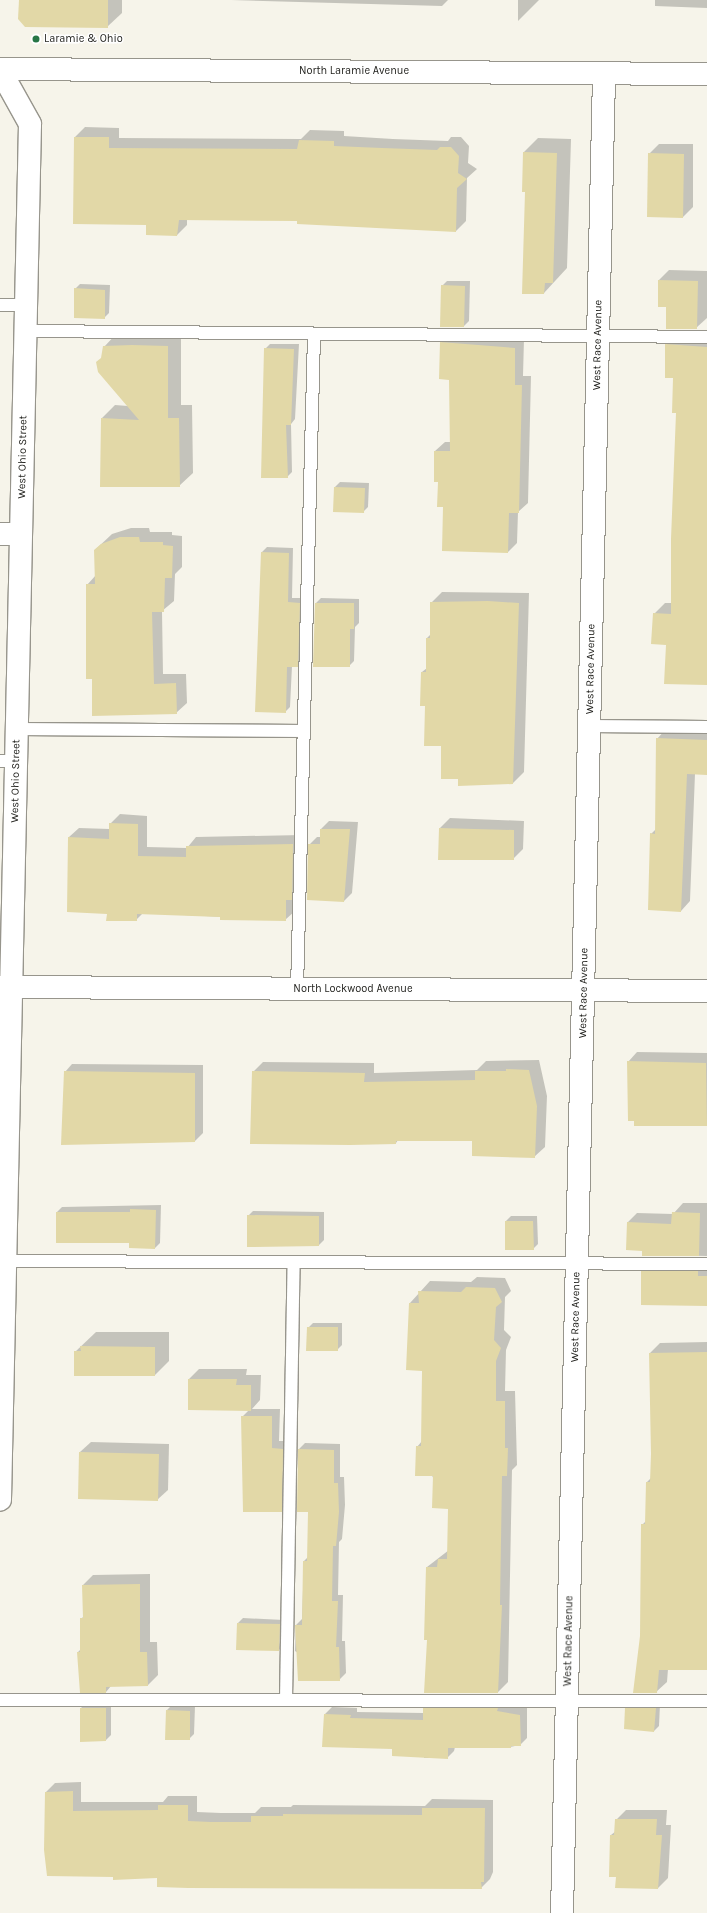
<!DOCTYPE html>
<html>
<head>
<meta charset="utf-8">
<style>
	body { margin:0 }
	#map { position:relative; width:707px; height:1913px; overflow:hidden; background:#f6f4ea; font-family:Karla,sans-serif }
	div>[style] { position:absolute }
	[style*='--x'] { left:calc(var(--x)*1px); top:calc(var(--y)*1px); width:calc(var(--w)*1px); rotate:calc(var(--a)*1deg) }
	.shadow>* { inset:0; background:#0003 }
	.building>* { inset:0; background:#e2d8a7 }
	.roads { filter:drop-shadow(1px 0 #97958c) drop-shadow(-1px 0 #97958c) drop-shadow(0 1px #97958c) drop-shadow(0 -1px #97958c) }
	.lane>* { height:12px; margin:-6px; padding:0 6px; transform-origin:6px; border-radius:6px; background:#fff }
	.street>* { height:22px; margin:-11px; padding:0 11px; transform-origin:11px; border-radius:11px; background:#fff }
	.secondary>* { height:22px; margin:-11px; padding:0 11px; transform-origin:11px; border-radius:11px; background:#fff }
	.dots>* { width:11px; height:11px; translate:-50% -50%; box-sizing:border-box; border:2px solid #fff; border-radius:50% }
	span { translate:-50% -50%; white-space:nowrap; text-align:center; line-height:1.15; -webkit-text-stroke:3px #fff; paint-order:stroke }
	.poi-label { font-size:11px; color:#23231f }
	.left { translate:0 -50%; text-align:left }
	.street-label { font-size:11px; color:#23231f }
</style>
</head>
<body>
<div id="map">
	<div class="shadow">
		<div style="clip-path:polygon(20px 0,122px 0,122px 13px,107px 27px)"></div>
		<div style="clip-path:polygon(231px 0,448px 0,442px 6px)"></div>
		<div style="clip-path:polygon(518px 0,539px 0,518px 21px)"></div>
		<div style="clip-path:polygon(655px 0,707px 0,707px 8px,655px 6px)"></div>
		<div style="clip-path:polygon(85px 127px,119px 128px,119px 138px,301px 139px,310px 130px,344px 131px,344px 136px,393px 139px,448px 141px,451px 137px,461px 137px,469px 146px,468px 163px,477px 169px,467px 178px,466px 221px,456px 231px,298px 223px,298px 220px,187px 219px,187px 225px,177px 235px,147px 224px,74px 223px,75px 137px)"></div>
		<div style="clip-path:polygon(538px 138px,571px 139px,567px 268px,544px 293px,526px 191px,524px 152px)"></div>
		<div style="clip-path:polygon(659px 144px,693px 144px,693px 207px,683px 217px,649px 154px)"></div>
		<div style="clip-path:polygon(669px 270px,707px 271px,707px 318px,696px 328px,667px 306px,659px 280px)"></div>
		<div style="clip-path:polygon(447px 281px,470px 281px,469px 321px,464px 326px,442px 286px)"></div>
		<div style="clip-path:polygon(80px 284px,110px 285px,109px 313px,104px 318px,75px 289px)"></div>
		<div style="clip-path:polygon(117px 333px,181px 334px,181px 405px,192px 405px,193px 473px,179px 486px,102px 418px,115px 405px,128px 406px,102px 357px,104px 347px)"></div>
		<div style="clip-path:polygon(450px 333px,524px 339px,523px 376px,531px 376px,528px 503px,518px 512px,517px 543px,508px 552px,444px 506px,435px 451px,445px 442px,450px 442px,450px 379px,441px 343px)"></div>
		<div style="clip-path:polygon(677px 334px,707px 335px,707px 684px,667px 644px,654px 614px,665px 603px,672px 603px,677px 412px,674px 377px,666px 345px)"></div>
		<div style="clip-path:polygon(270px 344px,299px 344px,295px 419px,291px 424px,292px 472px,287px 477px,265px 349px)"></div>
		<div style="clip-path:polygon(340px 482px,369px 483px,368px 507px,363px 512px,335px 487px)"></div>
		<div style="clip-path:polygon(131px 528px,149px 528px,150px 532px,172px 532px,172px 535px,182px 536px,182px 567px,175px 574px,174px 601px,162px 611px,163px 674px,186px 674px,187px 703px,176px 713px,93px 678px,87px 585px,96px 575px,95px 550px,112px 534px)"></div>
		<div style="clip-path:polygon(267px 547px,293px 548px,292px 598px,304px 598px,302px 661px,297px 666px,292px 666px,290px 707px,285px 712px,262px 552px)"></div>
		<div style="clip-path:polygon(442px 592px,529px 593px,524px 772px,513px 783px,459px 778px,442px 745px,426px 705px,422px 672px,427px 668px,427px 638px,431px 634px,431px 603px)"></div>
		<div style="clip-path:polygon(321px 598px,359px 599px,359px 623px,355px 627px,354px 661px,349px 666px,316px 603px)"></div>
		<div style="clip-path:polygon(666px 729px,707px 730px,707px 774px,695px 774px,690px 901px,681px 911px,651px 834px,656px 829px,657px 739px)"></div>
		<div style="clip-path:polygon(120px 814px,147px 816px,147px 847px,187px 848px,196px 837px,302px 835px,295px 911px,285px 920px,143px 913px,136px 920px,108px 913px,68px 911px,69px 837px,79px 828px,110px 829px,110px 824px)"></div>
		<div style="clip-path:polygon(450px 818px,524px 821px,523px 849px,513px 859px,440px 828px)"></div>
		<div style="clip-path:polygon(329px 821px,358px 822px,352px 893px,344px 901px,309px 845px,317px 837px,321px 837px,321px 829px)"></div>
		<div style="clip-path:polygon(637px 1052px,707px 1053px,707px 1125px,635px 1125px,628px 1062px)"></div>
		<div style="clip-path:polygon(539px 1060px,547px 1096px,545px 1147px,534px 1157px,473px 1140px,398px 1140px,396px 1143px,253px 1072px,263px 1062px,374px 1063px,374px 1073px,477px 1070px,486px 1061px)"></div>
		<div style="clip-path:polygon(72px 1064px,203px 1065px,203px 1133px,195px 1141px,62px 1144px,65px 1072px)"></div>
		<div style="clip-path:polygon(683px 1203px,707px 1203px,707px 1256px,643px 1255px,643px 1250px,628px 1222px,637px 1213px,673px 1214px)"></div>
		<div style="clip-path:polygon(161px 1205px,160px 1243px,155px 1248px,57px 1212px,62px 1207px)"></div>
		<div style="clip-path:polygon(253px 1211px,324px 1212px,324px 1240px,319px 1245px,248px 1216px)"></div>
		<div style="clip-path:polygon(511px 1216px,537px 1216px,538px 1244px,533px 1249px,506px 1221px)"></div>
		<div style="clip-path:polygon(652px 1262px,707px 1262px,707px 1305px,642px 1272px)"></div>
		<div style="clip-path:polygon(477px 1277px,505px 1278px,511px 1291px,505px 1297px,504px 1330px,511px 1337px,506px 1350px,505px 1391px,515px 1391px,517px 1465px,512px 1470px,508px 1682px,498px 1692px,428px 1640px,427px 1567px,449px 1550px,449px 1508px,417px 1447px,422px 1441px,423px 1370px,410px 1303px,430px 1281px,471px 1282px)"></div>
		<div style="clip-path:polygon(313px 1323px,342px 1323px,342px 1345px,337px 1350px,308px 1328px)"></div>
		<div style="clip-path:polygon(96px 1332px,169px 1332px,169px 1361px,155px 1375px,75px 1352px)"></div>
		<div style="clip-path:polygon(707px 1342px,707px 1669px,668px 1669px,667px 1682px,656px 1692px,641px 1636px,642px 1525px,646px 1521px,647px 1482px,651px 1478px,652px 1454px,650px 1353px,660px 1343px)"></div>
		<div style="clip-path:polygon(199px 1369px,247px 1369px,246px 1375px,261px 1375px,260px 1400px,252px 1409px,280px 1409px,279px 1441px,290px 1441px,289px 1503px,282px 1511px,242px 1417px,249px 1410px,189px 1379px)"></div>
		<div style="clip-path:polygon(91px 1442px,169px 1444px,168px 1490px,157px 1500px,80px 1452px)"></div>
		<div style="clip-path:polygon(305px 1443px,340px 1444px,340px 1477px,344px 1477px,345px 1505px,342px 1539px,339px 1542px,338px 1595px,343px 1595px,342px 1641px,345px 1641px,346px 1673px,339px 1680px,295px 1651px,296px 1625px,302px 1619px,304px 1561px,308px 1557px,309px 1511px,299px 1449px)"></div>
		<div style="clip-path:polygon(150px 1574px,150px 1642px,157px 1642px,158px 1675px,148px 1685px,111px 1686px,106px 1692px,78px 1652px,81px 1649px,81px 1619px,84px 1616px,83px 1585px,93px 1575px)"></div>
		<div style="clip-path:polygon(243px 1618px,284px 1620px,284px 1645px,279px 1650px,238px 1623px)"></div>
		<div style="clip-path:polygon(431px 1701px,527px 1708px,527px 1738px,520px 1745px,510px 1747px,455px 1747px,454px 1751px,447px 1758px,424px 1758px,424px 1756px,393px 1748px,325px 1714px,332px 1707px,357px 1708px,357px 1712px,424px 1713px,424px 1709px)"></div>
		<div style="clip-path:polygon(86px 1703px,111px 1703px,111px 1735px,106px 1740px,81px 1708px)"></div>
		<div style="clip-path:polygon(631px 1704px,660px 1704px,659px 1726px,654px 1731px,626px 1709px)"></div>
		<div style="clip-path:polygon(172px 1705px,195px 1706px,194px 1734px,189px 1739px,167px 1710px)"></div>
		<div style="clip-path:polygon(81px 1782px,81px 1802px,163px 1802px,168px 1796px,197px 1796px,197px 1812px,221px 1813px,255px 1813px,261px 1807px,291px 1807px,293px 1805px,425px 1806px,432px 1799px,493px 1800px,493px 1872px,490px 1879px,481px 1888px,113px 1876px,45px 1850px,46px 1792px,55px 1783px)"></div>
		<div style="clip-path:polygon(626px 1810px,667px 1810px,666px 1825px,671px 1825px,668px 1878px,658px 1888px,617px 1876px,611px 1835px,616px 1831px,616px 1820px)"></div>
	</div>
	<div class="building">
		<div style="clip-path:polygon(19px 0,108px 0,108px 28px,25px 27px,18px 19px)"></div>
		<div style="clip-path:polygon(74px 137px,109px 137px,109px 148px,297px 149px,299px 140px,334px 141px,334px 146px,382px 148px,437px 150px,440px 147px,451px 147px,459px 156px,458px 173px,467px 179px,457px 188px,456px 232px,297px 224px,297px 221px,179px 220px,177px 236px,146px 235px,146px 225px,73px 224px)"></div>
		<div style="clip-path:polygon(523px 152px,557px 153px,553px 283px,545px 283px,544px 294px,522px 294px,525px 192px,522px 192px)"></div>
		<div style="clip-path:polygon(648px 153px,684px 154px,683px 218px,647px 217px)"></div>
		<div style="clip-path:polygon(658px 280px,698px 281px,697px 329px,666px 329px,666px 307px,658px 307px)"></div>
		<div style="clip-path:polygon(441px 285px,465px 286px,464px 327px,440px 327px)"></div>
		<div style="clip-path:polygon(74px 288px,105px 290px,105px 319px,74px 318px)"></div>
		<div style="clip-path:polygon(440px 342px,515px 348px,515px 385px,522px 385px,519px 513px,509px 513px,508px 553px,442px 551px,443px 507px,437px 507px,438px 482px,434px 482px,434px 451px,450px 451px,449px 380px,439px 379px)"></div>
		<div style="clip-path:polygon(665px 344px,707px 347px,707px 685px,664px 684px,666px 645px,651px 644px,653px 613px,671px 614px,671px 539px,676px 413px,672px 413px,673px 378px,665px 378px)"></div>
		<div style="clip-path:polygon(132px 345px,168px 346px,168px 418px,179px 418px,180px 487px,100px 487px,101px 418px,139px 420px,98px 372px,96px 362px,101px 358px,103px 346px)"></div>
		<div style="clip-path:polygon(264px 348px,294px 349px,291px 425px,286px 425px,288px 478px,261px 478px)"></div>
		<div style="clip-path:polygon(334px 487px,365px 488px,364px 513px,333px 512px)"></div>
		<div style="clip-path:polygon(120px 537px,139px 537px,140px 542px,163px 542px,163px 545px,173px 546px,172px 578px,165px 578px,164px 612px,152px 612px,154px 684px,176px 683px,177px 714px,92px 716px,92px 679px,86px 679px,86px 584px,95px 584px,94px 550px,101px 544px)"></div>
		<div style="clip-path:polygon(261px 552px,289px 553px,288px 602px,300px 603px,298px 667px,287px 667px,286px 713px,255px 712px)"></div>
		<div style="clip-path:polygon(488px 601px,519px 603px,513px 784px,458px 786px,458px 779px,441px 779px,441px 746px,424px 746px,425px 706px,420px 706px,421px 672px,426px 672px,426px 638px,430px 638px,430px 602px)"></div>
		<div style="clip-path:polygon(315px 603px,354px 603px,354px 629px,350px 629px,350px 667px,313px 667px)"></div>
		<div style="clip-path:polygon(656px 738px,707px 740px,707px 775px,687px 774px,681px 912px,648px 910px,650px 833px,655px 834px)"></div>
		<div style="clip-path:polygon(109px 823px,138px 824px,138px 856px,186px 857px,186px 846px,293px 844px,292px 900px,286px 900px,286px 921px,220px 920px,220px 917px,137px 914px,137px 921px,106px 921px,107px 914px,67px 912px,68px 837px,109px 839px)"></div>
		<div style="clip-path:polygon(439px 828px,514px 830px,514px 860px,438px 860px)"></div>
		<div style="clip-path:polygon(320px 829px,350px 829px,344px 902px,307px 900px,308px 844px,320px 844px)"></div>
		<div style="clip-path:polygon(627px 1061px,706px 1063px,707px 1126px,634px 1126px,634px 1121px,628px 1121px)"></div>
		<div style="clip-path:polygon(506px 1069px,529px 1070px,537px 1106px,535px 1158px,472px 1156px,472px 1141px,396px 1141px,396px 1144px,350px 1145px,250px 1144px,252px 1071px,365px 1073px,364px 1082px,475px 1080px,475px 1071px,506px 1071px)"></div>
		<div style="clip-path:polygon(64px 1071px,195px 1073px,195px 1142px,61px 1145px)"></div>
		<div style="clip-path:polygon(130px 1209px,156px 1210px,155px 1249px,129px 1248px,129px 1243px,56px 1243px,56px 1212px,130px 1212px)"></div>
		<div style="clip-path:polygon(672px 1212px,700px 1213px,699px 1256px,642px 1256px,642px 1251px,626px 1250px,627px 1222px,671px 1224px)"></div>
		<div style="clip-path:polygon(247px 1215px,319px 1216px,319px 1246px,247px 1247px)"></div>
		<div style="clip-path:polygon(505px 1221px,533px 1221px,534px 1250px,505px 1250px)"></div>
		<div style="clip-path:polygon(641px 1271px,698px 1271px,698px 1276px,707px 1276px,707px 1306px,641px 1305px)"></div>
		<div style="clip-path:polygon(466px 1287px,495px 1288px,502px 1302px,496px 1307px,494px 1340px,501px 1348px,496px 1361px,496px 1401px,505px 1401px,505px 1448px,508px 1448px,507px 1476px,502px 1476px,500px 1605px,502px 1605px,498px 1693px,424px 1693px,427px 1640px,424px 1640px,426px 1567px,437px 1567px,438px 1559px,447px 1559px,448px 1509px,432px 1508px,433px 1476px,415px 1476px,416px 1446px,421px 1446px,422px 1371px,406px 1370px,409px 1303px,419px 1303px,418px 1291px,461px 1292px)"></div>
		<div style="clip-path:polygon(307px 1327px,338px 1327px,338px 1351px,306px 1351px)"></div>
		<div style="clip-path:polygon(80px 1346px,155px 1347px,155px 1376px,74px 1376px,74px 1351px,81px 1351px)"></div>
		<div style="clip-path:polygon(707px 1352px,707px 1670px,659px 1670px,657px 1693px,633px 1693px,640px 1636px,641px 1524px,645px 1524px,646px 1482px,650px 1482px,651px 1454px,649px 1353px)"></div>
		<div style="clip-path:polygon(188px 1379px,237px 1379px,236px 1385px,251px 1385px,251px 1411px,188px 1410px)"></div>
		<div style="clip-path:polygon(241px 1416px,272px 1416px,272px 1448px,283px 1449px,282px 1512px,243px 1512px)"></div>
		<div style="clip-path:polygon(298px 1449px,334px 1450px,334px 1483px,338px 1483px,339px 1512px,336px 1546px,333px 1546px,332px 1601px,338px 1601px,336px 1647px,339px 1647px,340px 1681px,298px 1681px,295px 1625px,302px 1625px,303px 1561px,307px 1561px,308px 1512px,297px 1512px)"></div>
		<div style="clip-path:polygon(79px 1452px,159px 1454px,158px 1501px,78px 1499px)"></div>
		<div style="clip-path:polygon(140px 1584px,140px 1652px,147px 1652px,148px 1686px,106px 1687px,106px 1693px,80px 1693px,77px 1652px,80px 1652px,80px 1618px,83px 1618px,82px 1585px)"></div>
		<div style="clip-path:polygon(237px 1623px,280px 1624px,279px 1651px,236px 1650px)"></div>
		<div style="clip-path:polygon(80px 1708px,106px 1708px,106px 1741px,80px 1742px)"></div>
		<div style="clip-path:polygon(423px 1708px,498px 1708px,497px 1711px,520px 1715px,521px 1746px,511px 1746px,511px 1748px,448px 1748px,448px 1759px,392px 1756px,392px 1749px,322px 1747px,324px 1714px,351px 1715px,350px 1718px,423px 1720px)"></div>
		<div style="clip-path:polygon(625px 1708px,656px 1708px,654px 1732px,624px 1729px)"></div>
		<div style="clip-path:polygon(166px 1710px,190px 1711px,190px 1740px,165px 1740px)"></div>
		<div style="clip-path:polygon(73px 1791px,73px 1811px,158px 1810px,158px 1805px,188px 1805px,188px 1821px,211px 1822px,251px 1822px,251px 1816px,283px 1816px,283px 1814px,422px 1815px,422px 1808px,485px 1808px,484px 1882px,481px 1882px,482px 1889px,188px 1888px,157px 1887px,157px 1878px,113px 1880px,113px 1877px,47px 1876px,44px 1850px,45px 1792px)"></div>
		<div style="clip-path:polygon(615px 1819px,657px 1819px,656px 1835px,662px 1835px,658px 1889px,615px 1888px,616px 1877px,609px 1877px,610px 1835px,614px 1835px)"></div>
	</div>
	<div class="roads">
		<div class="lane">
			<div style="--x:0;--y:305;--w:26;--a:0"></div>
			<div style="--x:26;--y:331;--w:681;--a:0.5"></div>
			<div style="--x:589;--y:726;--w:118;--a:0.5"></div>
			<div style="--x:17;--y:729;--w:287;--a:0.4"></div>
			<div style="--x:0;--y:761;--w:16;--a:0"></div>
			<div style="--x:297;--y:989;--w:654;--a:-88.51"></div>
			<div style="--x:5;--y:1261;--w:702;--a:0.24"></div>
			<div style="--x:286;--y:1699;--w:437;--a:-89"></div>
			<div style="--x:0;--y:1700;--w:707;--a:0.08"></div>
		</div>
		<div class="street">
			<div style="--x:0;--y:70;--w:62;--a:60.9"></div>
			<div style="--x:30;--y:124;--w:1376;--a:91.25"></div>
			<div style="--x:0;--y:534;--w:21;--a:0"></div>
			<div style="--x:0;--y:987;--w:707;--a:0.32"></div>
			<div style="--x:562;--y:1913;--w:1840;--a:-88.69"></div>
		</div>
		<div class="secondary">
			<div style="--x:0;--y:69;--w:707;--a:0.41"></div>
		</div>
	</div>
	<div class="dots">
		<div style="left:36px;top:39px;background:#277646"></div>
	</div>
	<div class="poi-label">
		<span class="left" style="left:44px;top:39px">Laramie &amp; Ohio</span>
	</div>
	<div class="street-label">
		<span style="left:354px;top:71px">North Laramie Avenue</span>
		<span style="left:598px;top:345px;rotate:-89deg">West Race Avenue</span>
		<span style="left:23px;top:457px;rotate:-89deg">West Ohio Street</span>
		<span style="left:591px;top:669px;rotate:-89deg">West Race Avenue</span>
		<span style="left:16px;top:781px;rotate:-89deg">West Ohio Street</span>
		<span style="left:353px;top:989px">North Lockwood Avenue</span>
		<span style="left:584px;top:993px;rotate:-89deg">West Race Avenue</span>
		<span style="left:576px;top:1317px;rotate:-89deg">West Race Avenue</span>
		<span style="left:569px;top:1641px;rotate:-89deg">West Race Avenue</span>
	</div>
</div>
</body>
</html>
